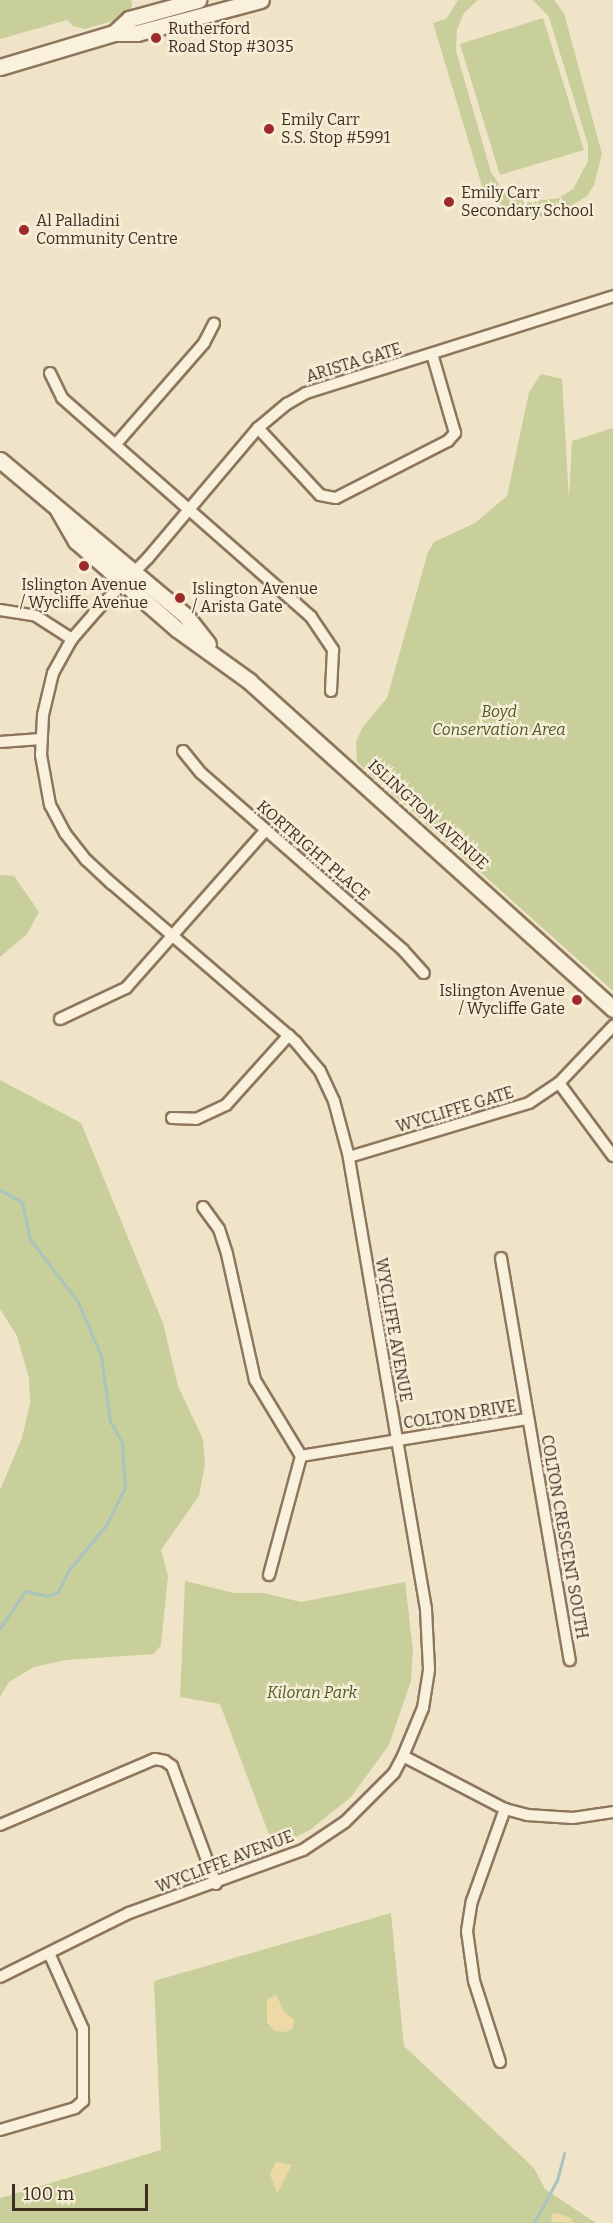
<!DOCTYPE html>
<html>
<head>
<meta charset="utf-8">
<style>
	body { margin:0 }
	#map { position:relative; width:613px; height:2223px; overflow:hidden; background:#f0e4c8; font-family:Bitter,serif }
	div>[style] { position:absolute }
	[style*='--x'] { left:calc(var(--x)*1px); top:calc(var(--y)*1px); width:calc(var(--w)*1px); rotate:calc(var(--a)*1deg) }
	.green>* { inset:0; background:#c9cf9b }
	.sand>* { inset:0; background:#ecd9a5 }
	.stream>* { height:3px; margin:-1.5px; padding:0 1.5px; transform-origin:1.5px; border-radius:1.5px; background:#a9c4bc }
	.roads { filter:drop-shadow(2px 0 #8d765c) drop-shadow(-2px 0 #8d765c) drop-shadow(0 2px #8d765c) drop-shadow(0 -2px #8d765c) }
	.street>* { height:10px; margin:-5px; padding:0 5px; transform-origin:5px; border-radius:5px; background:#faf1dc }
	.secondary>* { height:15px; margin:-7.5px; padding:0 7.5px; transform-origin:7.5px; border-radius:7.5px; background:#faf1dc }
	.dots>* { width:16px; height:16px; translate:-50% -50%; box-sizing:border-box; border:3px solid #f7eed8; border-radius:50% }
	span { translate:-50% -50%; white-space:nowrap; text-align:center; line-height:1.15; -webkit-text-stroke:4.5px #f7eed8; paint-order:stroke }
	.poi-label { font-size:16px; color:#3d2e20 }
	.left { translate:0 -50%; text-align:left }
	.right { translate:-100% -50%; text-align:right }
	.street-label { font-size:16px; color:#3d2e20 }
	.park-label { font-size:16px; color:#4d5a26; font-style:italic }
	.scale { position:absolute; left:12px; top:2184px; width:136px; height:27px; box-sizing:border-box; border:3px solid #3d2e20; border-top:0; padding-left:8px; font-size:18px; line-height:21px; white-space:nowrap; color:#3d2e20; -webkit-text-stroke:4px #f7eed8; paint-order:stroke }
</style>
</head>
<body>
<div id="map">
	<div class="green">
		<div style="clip-path:polygon(0 0,131px 0,132px 5px,129px 16px,85px 29px,73px 26px,67px 20px,0 39px)"></div>
		<div style="clip-path:polygon(458px 0,478px 0,464px 13px,457px 29px,456px 51px,491px 172px,500px 186px,528px 202px,559px 198px,573px 189px,588px 161px,588px 145px,549px 17px,533px 0,554px 0,564px 13px,602px 154px,594px 185px,587px 196px,563px 211px,547px 217px,527px 215px,512px 212px,484px 193px,433px 23px,446px 19px)"></div>
		<div style="clip-path:polygon(543px 18px,584px 150px,500px 175px,460px 44px)"></div>
		<div style="clip-path:polygon(541px 374px,562px 379px,569px 499px,572px 441px,613px 428px,613px 991px,357px 762px,356px 742px,362px 728px,387px 698px,428px 552px,434px 542px,475px 523px,507px 496px,529px 392px)"></div>
		<div style="clip-path:polygon(0 875px,14px 876px,39px 912px,27px 934px,0 957px)"></div>
		<div style="clip-path:polygon(0 1080px,81px 1123px,163px 1323px,178px 1386px,203px 1439px,205px 1464px,199px 1496px,161px 1550px,168px 1576px,161px 1645px,154px 1654px,66px 1660px,34px 1667px,9px 1682px,0 1697px,0 1490px,22px 1438px,30px 1403px,29px 1378px,17px 1336px,0 1309px)"></div>
		<div style="clip-path:polygon(185px 1581px,234px 1593px,264px 1593px,301px 1602px,405px 1582px,413px 1650px,411px 1681px,389px 1745px,351px 1797px,310px 1830px,274px 1848px,220px 1704px,180px 1697px)"></div>
		<div style="clip-path:polygon(391px 1913px,404px 2046px,534px 2168px,545px 2189px,596px 2223px,0 2223px,0 2198px,161px 2150px,154px 1981px)"></div>
	</div>
	<div class="sand">
		<div style="clip-path:polygon(276px 1994px,284px 2012px,295px 2020px,292px 2029px,286px 2032px,274px 2031px,267px 2022px,267px 2000px)"></div>
		<div style="clip-path:polygon(276px 2162px,292px 2165px,277px 2194px,270px 2174px)"></div>
		<div style="clip-path:polygon(556px 2213px,571px 2218px,573px 2223px,552px 2222px,551px 2214px)"></div>
	</div>
	<div class="stream">
		<div style="--x:0;--y:1190;--w:25;--a:29"></div>
		<div style="--x:22;--y:1202;--w:38;--a:78"></div>
		<div style="--x:30;--y:1239;--w:79;--a:52.7"></div>
		<div style="--x:78;--y:1302;--w:59;--a:66.9"></div>
		<div style="--x:101;--y:1356;--w:66;--a:82.1"></div>
		<div style="--x:110;--y:1421;--w:25;--a:61"></div>
		<div style="--x:122;--y:1443;--w:44;--a:86.1"></div>
		<div style="--x:125;--y:1487;--w:42;--a:116.6"></div>
		<div style="--x:106;--y:1525;--w:58;--a:129.4"></div>
		<div style="--x:69;--y:1570;--w:25;--a:117"></div>
		<div style="--x:58;--y:1592;--w:11;--a:158"></div>
		<div style="--x:48;--y:1596;--w:24;--a:-168"></div>
		<div style="--x:25;--y:1591;--w:45;--a:124"></div>
		<div style="--x:534;--y:2223;--w:49;--a:-61.9"></div>
		<div style="--x:557;--y:2180;--w:28;--a:-75"></div>
	</div>
	<div class="roads">
		<div class="street">
			<div style="--x:50;--y:373;--w:28;--a:64"></div>
			<div style="--x:62;--y:398;--w:332;--a:41.3"></div>
			<div style="--x:311;--y:617;--w:40;--a:56"></div>
			<div style="--x:333;--y:650;--w:41;--a:92.8"></div>
			<div style="--x:258;--y:428;--w:91;--a:47.2"></div>
			<div style="--x:320;--y:495;--w:16;--a:11"></div>
			<div style="--x:336;--y:498;--w:126;--a:-27"></div>
			<div style="--x:448;--y:441;--w:11;--a:-49"></div>
			<div style="--x:455;--y:433;--w:82;--a:-106.2"></div>
			<div style="--x:116;--y:444;--w:134;--a:-48.9"></div>
			<div style="--x:204;--y:343;--w:22;--a:-63"></div>
			<div style="--x:0;--y:610;--w:36;--a:9"></div>
			<div style="--x:36;--y:616;--w:43;--a:32.6"></div>
			<div style="--x:0;--y:742;--w:41;--a:-4.2"></div>
			<div style="--x:183;--y:751;--w:28;--a:51"></div>
			<div style="--x:201;--y:773;--w:269;--a:41.2"></div>
			<div style="--x:403;--y:950;--w:31;--a:48"></div>
			<div style="--x:60;--y:1019;--w:73;--a:-25.2"></div>
			<div style="--x:126;--y:988;--w:210;--a:-48.5"></div>
			<div style="--x:559;--y:1083;--w:91;--a:53.5"></div>
			<div style="--x:172;--y:1118;--w:24;--a:2"></div>
			<div style="--x:196;--y:1119;--w:33;--a:-25"></div>
			<div style="--x:226;--y:1105;--w:94;--a:-48"></div>
			<div style="--x:349;--y:1157;--w:188;--a:-16.7"></div>
			<div style="--x:529;--y:1103;--w:36;--a:-34"></div>
			<div style="--x:559;--y:1083;--w:79;--a:-46.5"></div>
			<div style="--x:203;--y:1207;--w:27;--a:54"></div>
			<div style="--x:219;--y:1229;--w:26;--a:72"></div>
			<div style="--x:227;--y:1254;--w:129;--a:77.5"></div>
			<div style="--x:255;--y:1380;--w:89;--a:58.8"></div>
			<div style="--x:501;--y:1258;--w:408;--a:80.3"></div>
			<div style="--x:301;--y:1456;--w:230;--a:-9.3"></div>
			<div style="--x:269;--y:1575;--w:123;--a:-74.9"></div>
			<div style="--x:403;--y:1756;--w:115;--a:27.5"></div>
			<div style="--x:505;--y:1809;--w:23;--a:15"></div>
			<div style="--x:527;--y:1815;--w:46;--a:3.7"></div>
			<div style="--x:573;--y:1818;--w:40;--a:-8.5"></div>
			<div style="--x:0;--y:1825;--w:168;--a:-23.1"></div>
			<div style="--x:155;--y:1759;--w:10;--a:11"></div>
			<div style="--x:165;--y:1761;--w:9;--a:36"></div>
			<div style="--x:172;--y:1766;--w:126;--a:69.6"></div>
			<div style="--x:0;--y:1977;--w:144;--a:-26.4"></div>
			<div style="--x:129;--y:1913;--w:185;--a:-19.9"></div>
			<div style="--x:303;--y:1850;--w:50;--a:-33.7"></div>
			<div style="--x:345;--y:1822;--w:69;--a:-45"></div>
			<div style="--x:394;--y:1773;--w:19;--a:-62"></div>
			<div style="--x:403;--y:1756;--w:52;--a:-67.4"></div>
			<div style="--x:423;--y:1708;--w:39;--a:-81"></div>
			<div style="--x:429;--y:1669;--w:60;--a:-92.9"></div>
			<div style="--x:426;--y:1609;--w:459;--a:-99.7"></div>
			<div style="--x:349;--y:1157;--w:58;--a:-105"></div>
			<div style="--x:334;--y:1101;--w:33;--a:-115"></div>
			<div style="--x:320;--y:1071;--w:38;--a:-130"></div>
			<div style="--x:296;--y:1042;--w:243;--a:-139.3"></div>
			<div style="--x:112;--y:884;--w:35;--a:-137"></div>
			<div style="--x:86;--y:860;--w:34;--a:-128"></div>
			<div style="--x:65;--y:833;--w:32;--a:-118"></div>
			<div style="--x:50;--y:805;--w:51;--a:-100.2"></div>
			<div style="--x:41;--y:755;--w:40;--a:-87.1"></div>
			<div style="--x:43;--y:715;--w:43;--a:-76.6"></div>
			<div style="--x:53;--y:673;--w:39;--a:-61"></div>
			<div style="--x:72;--y:639;--w:40;--a:-49"></div>
			<div style="--x:98;--y:609;--w:71;--a:-45.6"></div>
			<div style="--x:148;--y:558;--w:170;--a:-49.8"></div>
			<div style="--x:258;--y:428;--w:38;--a:-40"></div>
			<div style="--x:287;--y:404;--w:22;--a:-30"></div>
			<div style="--x:306;--y:393;--w:322;--a:-17.5"></div>
			<div style="--x:500;--y:2062;--w:85;--a:-107.8"></div>
			<div style="--x:474;--y:1981;--w:50;--a:-98"></div>
			<div style="--x:467;--y:1931;--w:30;--a:-81"></div>
			<div style="--x:472;--y:1901;--w:98;--a:-70.3"></div>
			<div style="--x:0;--y:2130;--w:78;--a:-16.3"></div>
			<div style="--x:75;--y:2108;--w:11;--a:-41"></div>
			<div style="--x:83;--y:2101;--w:72;--a:-90"></div>
			<div style="--x:83;--y:2029;--w:83;--a:-114.1"></div>
		</div>
		<div class="secondary">
			<div style="--x:114;--y:33;--w:21;--a:-43"></div>
			<div style="--x:129;--y:19;--w:72;--a:-15.4"></div>
			<div style="--x:0;--y:67;--w:119;--a:-16.6"></div>
			<div style="--x:114;--y:33;--w:23;--a:0"></div>
			<div style="--x:137;--y:33;--w:128;--a:-14.9"></div>
			<div style="--x:0;--y:460;--w:244;--a:40"></div>
			<div style="--x:187;--y:617;--w:34;--a:52"></div>
			<div style="--x:58;--y:510;--w:36;--a:60"></div>
			<div style="--x:76;--y:541;--w:134;--a:41.1"></div>
			<div style="--x:177;--y:629;--w:89;--a:35.8"></div>
			<div style="--x:249;--y:681;--w:490;--a:42"></div>
		</div>
	</div>
	<div class="dots">
		<div style="left:156px;top:38px;background:#9e2a2b"></div>
		<div style="left:269px;top:129px;background:#9e2a2b"></div>
		<div style="left:449px;top:202px;background:#9e2a2b"></div>
		<div style="left:24px;top:230px;background:#9e2a2b"></div>
		<div style="left:84px;top:566px;background:#9e2a2b"></div>
		<div style="left:180px;top:598px;background:#9e2a2b"></div>
		<div style="left:577px;top:1000px;background:#9e2a2b"></div>
	</div>
	<div class="poi-label">
		<span class="left" style="left:168px;top:38px">Rutherford<br>Road Stop #3035</span>
		<span class="left" style="left:281px;top:129px">Emily Carr<br>S.S. Stop #5991</span>
		<span class="left" style="left:461px;top:202px">Emily Carr<br>Secondary School</span>
		<span class="left" style="left:36px;top:230px">Al Palladini<br>Community Centre</span>
		<span style="left:84px;top:594px">Islington Avenue<br>/ Wycliffe Avenue</span>
		<span class="left" style="left:192px;top:598px">Islington Avenue<br>/ Arista Gate</span>
		<span class="right" style="left:565px;top:1000px">Islington Avenue<br>/ Wycliffe Gate</span>
	</div>
	<div class="street-label">
		<span style="left:354px;top:363px;rotate:-17deg">ARISTA GATE</span>
		<span style="left:428px;top:815px;rotate:42deg">ISLINGTON AVENUE</span>
		<span style="left:313px;top:851px;rotate:41deg">KORTRIGHT PLACE</span>
		<span style="left:455px;top:1110px;rotate:-17deg">WYCLIFFE GATE</span>
		<span style="left:393px;top:1330px;rotate:80deg">WYCLIFFE AVENUE</span>
		<span style="left:460px;top:1415px;rotate:-9deg">COLTON DRIVE</span>
		<span style="left:564px;top:1537px;rotate:80deg">COLTON CRESCENT SOUTH</span>
		<span style="left:225px;top:1862px;rotate:-21deg">WYCLIFFE AVENUE</span>
	</div>
	<div class="park-label">
		<span style="left:499px;top:721px">Boyd<br>Conservation Area</span>
		<span style="left:312px;top:1693px">Kiloran Park</span>
	</div>
	<div class="scale">100 m</div>
</div>
</body>
</html>
